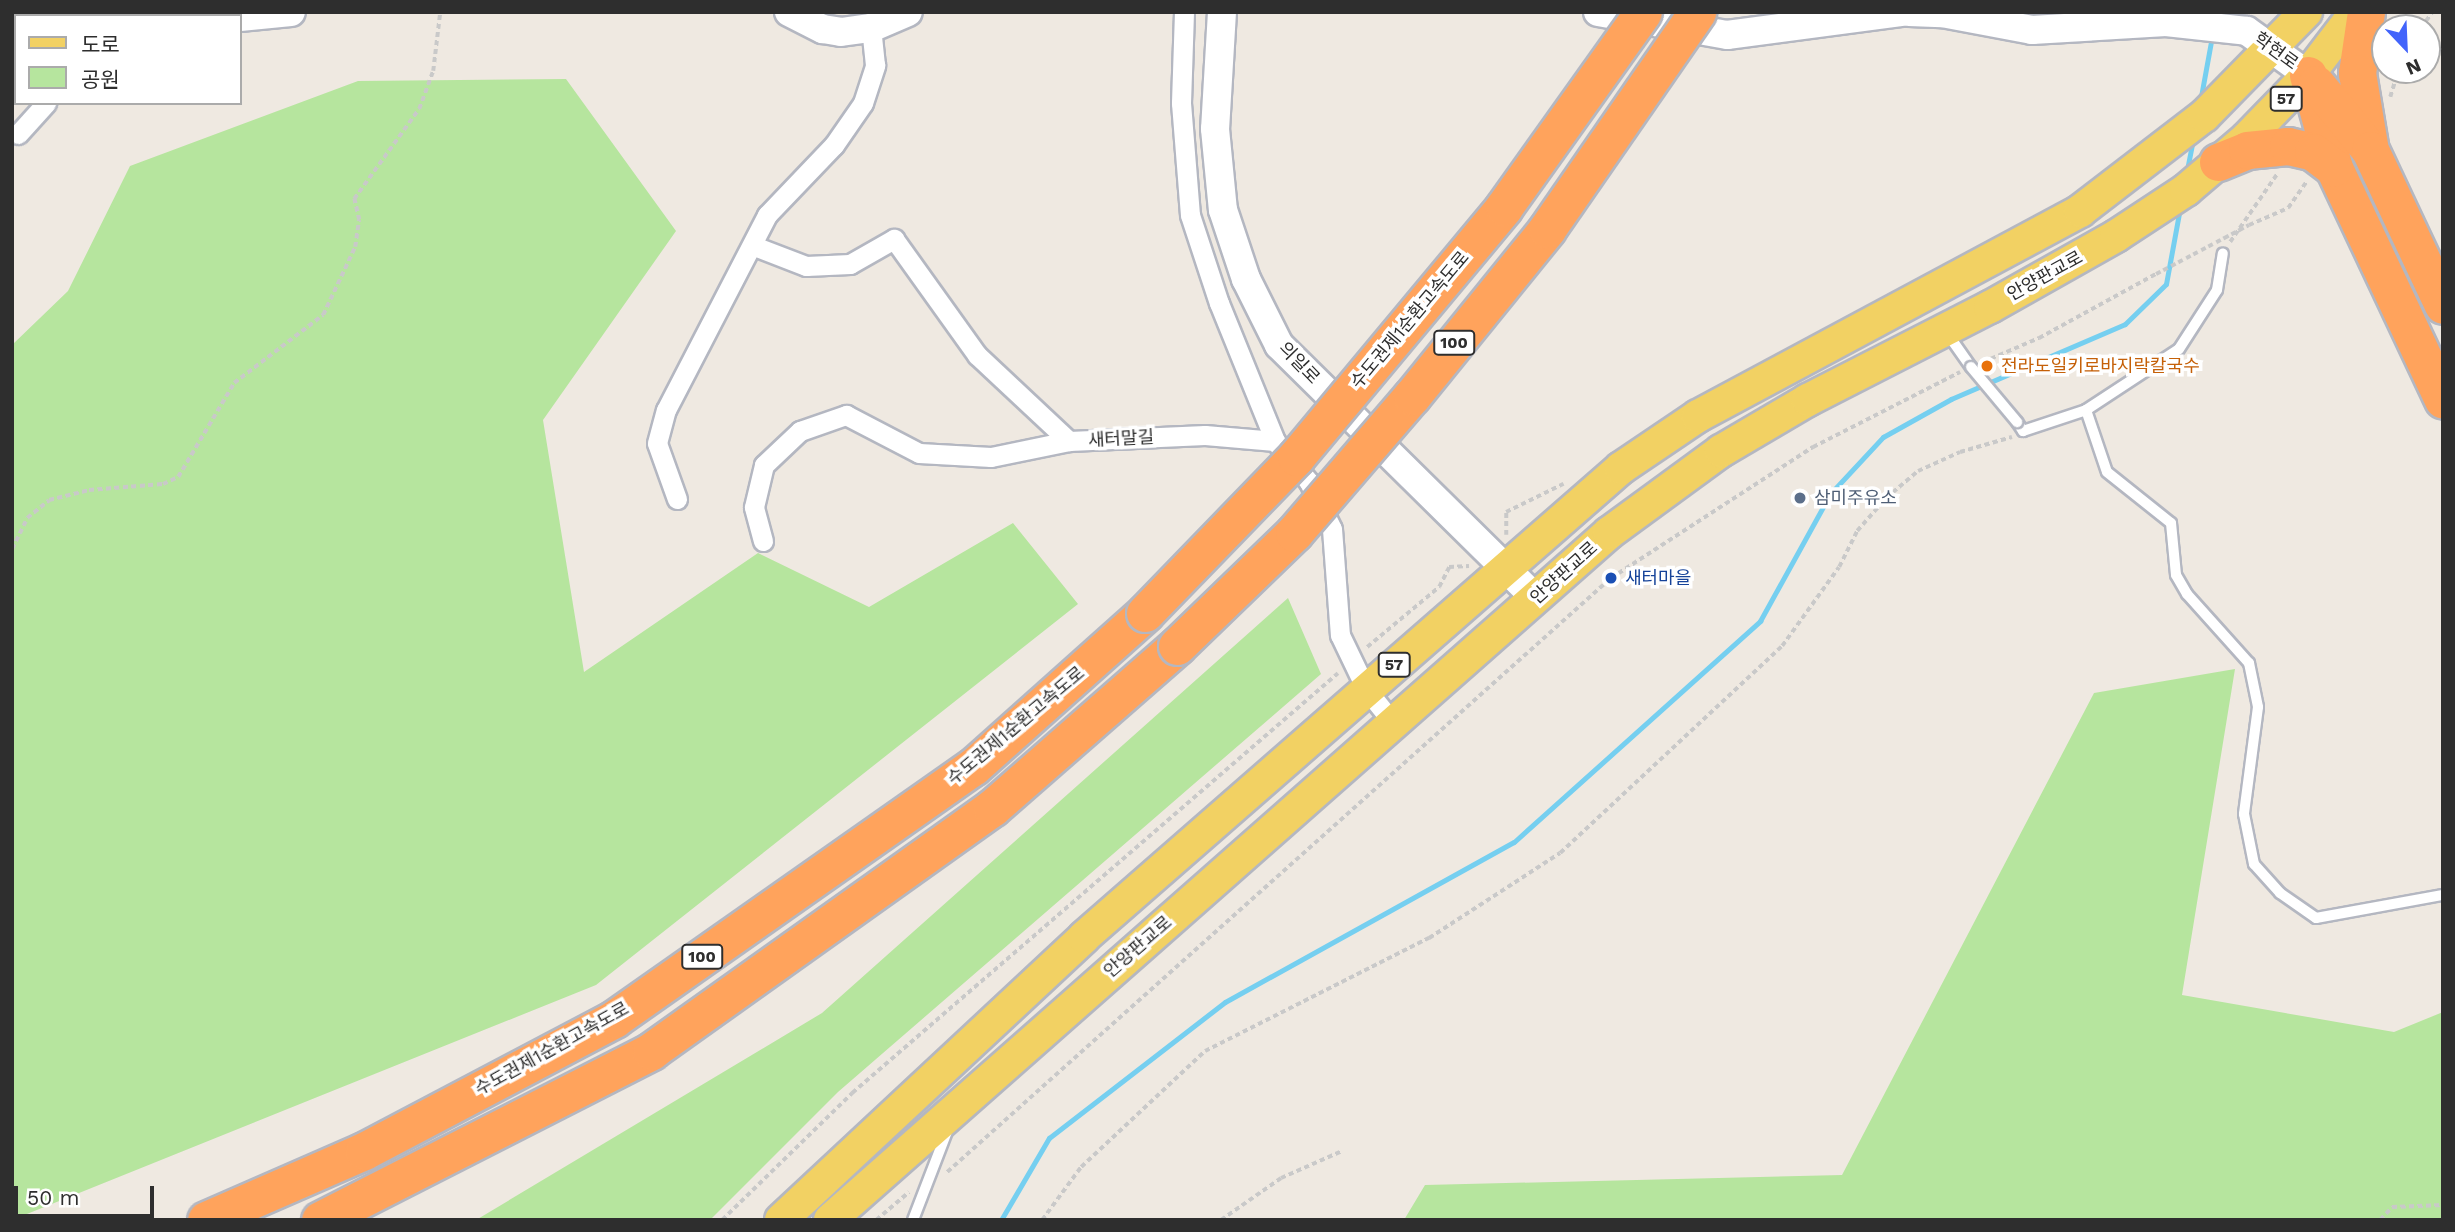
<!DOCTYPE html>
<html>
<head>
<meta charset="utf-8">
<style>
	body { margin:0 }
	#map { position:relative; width:2455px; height:1232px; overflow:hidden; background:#efe9e1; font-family:"Work Sans","Noto Sans KR",sans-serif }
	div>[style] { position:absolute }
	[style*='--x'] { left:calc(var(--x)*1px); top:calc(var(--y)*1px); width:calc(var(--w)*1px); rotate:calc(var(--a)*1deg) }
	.green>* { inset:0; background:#b6e59e }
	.stream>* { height:5px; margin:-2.5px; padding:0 2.5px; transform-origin:2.5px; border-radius:2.5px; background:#75cff0 }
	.path>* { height:3.5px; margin-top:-1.75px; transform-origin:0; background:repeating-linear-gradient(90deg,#c9c9c9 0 5px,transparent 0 8.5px) }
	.roads { filter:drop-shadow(2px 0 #b4b7c1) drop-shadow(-2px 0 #b4b7c1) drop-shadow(0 2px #b4b7c1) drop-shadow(0 -2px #b4b7c1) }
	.lane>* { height:10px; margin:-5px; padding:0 5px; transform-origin:5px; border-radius:5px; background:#fff }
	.street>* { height:19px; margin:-9.5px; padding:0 9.5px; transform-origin:9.5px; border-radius:9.5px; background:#fff }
	.secondary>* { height:28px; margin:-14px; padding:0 14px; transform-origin:14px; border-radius:14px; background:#fff }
	.primary>* { height:32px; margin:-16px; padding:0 16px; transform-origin:16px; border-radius:16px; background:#f2d163 }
	.highway>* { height:37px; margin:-18.5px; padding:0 18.5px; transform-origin:18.5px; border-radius:18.5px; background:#ffa35c }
	.path-bridge>* { height:3.5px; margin-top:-1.75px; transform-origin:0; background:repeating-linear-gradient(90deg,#c9c9c9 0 5px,transparent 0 8.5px) }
	.bridges { filter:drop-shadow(2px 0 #b4b7c1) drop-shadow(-2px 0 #b4b7c1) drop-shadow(0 2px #b4b7c1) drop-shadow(0 -2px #b4b7c1) }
	.lane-bridge>* { height:10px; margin:-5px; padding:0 5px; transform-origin:5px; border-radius:5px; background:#fff }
	.highway-bridge>* { height:37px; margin:-18.5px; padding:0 18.5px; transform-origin:18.5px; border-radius:18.5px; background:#ffa35c }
	.dots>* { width:19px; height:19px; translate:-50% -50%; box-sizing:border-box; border:4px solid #fff; border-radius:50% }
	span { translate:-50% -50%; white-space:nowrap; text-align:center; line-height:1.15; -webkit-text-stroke:7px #fff; paint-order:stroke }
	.shield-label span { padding:2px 5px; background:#fff; border:2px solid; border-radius:5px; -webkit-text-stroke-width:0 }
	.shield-label { font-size:16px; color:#2e2e2e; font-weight:700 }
	.street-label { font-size:18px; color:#2e2e2e }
	.food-label { font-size:18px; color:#c56008 }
	.left { translate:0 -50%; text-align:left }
	.service-label { font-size:18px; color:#4e5e75 }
	.transit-label { font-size:18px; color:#164399 }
	.frame { position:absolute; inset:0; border:14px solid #2e2e2e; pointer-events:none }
	.legend { position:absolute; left:14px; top:14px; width:228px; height:91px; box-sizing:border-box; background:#fff; border:2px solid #ababab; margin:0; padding:9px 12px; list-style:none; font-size:21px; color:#2e2e2e }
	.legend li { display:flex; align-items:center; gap:14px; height:35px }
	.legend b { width:35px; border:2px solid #ababab }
	.north { position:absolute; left:2371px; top:14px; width:70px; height:70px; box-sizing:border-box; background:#fff; border:2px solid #ababab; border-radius:50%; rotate:157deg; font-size:19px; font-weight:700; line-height:28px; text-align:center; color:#2e2e2e }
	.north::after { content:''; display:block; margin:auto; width:24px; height:32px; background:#4264fb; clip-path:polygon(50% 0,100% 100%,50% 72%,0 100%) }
	.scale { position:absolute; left:14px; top:1186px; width:140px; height:32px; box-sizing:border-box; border:4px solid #2e2e2e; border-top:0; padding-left:9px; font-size:21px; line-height:24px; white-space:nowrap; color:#2e2e2e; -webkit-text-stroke:5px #fff; paint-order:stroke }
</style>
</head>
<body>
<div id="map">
	<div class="green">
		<div style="clip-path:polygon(566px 79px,676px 231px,543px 420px,584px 672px,758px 553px,869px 607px,1013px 523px,1078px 604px,596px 985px,12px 1220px,12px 345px,68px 291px,130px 166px,358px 81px)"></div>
		<div style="clip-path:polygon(1288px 598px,1321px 674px,838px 1092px,710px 1220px,476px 1220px,822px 1013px)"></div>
		<div style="clip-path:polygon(2235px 669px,2182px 995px,2394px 1032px,2443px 1012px,2443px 1220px,1404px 1220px,1425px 1185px,1842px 1175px,2094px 693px)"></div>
	</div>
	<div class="stream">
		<div style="--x:2200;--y:102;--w:67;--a:-79.7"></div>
		<div style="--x:2186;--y:175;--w:37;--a:-79"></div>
		<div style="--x:1001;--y:1220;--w:95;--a:-59.7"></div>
		<div style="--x:1049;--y:1138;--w:222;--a:-37.7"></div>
		<div style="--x:1225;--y:1002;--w:330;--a:-29"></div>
		<div style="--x:1514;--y:842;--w:331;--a:-41.9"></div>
		<div style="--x:1760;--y:621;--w:145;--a:-61.1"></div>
		<div style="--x:1830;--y:494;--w:78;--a:-47.1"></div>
		<div style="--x:1883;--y:437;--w:78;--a:-29.2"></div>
		<div style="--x:1951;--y:399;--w:189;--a:-23.3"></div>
		<div style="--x:2125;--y:324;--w:57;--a:-44.3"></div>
		<div style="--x:2166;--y:284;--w:77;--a:-79.6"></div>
	</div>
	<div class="path">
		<div style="--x:2421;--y:28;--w:19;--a:-55"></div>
		<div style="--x:2390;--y:97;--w:28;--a:-73"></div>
		<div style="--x:2249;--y:225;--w:43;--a:-23.6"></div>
		<div style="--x:2288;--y:208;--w:33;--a:-55"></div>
		<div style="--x:2230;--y:242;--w:83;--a:-55.3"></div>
		<div style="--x:1983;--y:362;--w:61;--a:-23.2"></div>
		<div style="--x:2039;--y:338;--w:133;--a:-28.7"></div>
		<div style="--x:1506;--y:535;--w:23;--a:-90"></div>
		<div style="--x:1506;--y:512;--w:64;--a:-26.2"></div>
		<div style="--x:12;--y:549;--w:34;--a:-64"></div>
		<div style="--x:27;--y:518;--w:28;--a:-39"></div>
		<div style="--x:49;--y:500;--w:41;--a:-14"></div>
		<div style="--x:89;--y:490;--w:74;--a:-4.6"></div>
		<div style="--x:163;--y:484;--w:17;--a:-25"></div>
		<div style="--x:178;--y:477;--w:109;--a:-59.2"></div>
		<div style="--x:234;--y:383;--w:112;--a:-37.4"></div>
		<div style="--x:323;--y:315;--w:75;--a:-64.8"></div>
		<div style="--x:355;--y:247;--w:27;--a:-82"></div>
		<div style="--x:359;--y:220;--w:22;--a:-103"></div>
		<div style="--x:354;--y:199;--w:111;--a:-54.2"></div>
		<div style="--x:419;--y:109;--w:40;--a:-69.8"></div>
		<div style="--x:433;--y:71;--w:59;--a:-83.2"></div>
		<div style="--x:1367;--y:647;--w:94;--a:-39.8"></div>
		<div style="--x:1439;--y:587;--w:22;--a:-63"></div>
		<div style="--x:1449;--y:567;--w:20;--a:-3"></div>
		<div style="--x:947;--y:1172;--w:891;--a:-41.82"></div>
		<div style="--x:1611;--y:578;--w:241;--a:-33"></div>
		<div style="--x:1813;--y:447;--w:165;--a:-27"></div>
		<div style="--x:722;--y:1220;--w:182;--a:-44.3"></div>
		<div style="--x:852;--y:1093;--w:642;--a:-40.83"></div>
		<div style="--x:876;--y:1220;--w:43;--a:-40.3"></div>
		<div style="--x:1042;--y:1220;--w:66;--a:-53.7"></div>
		<div style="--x:1081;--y:1167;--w:170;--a:-43.1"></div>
		<div style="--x:1205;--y:1051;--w:251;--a:-26.8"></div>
		<div style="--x:1429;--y:938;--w:156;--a:-33"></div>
		<div style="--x:1560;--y:853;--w:304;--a:-43"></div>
		<div style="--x:1782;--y:646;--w:97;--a:-54.2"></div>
		<div style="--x:1839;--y:567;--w:40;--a:-63.4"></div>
		<div style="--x:1857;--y:531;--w:44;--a:-48.7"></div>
		<div style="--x:1886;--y:498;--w:42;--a:-40.2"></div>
		<div style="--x:1918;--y:471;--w:46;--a:-24.3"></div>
		<div style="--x:1960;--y:452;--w:54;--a:-16.1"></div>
		<div style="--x:1221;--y:1220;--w:73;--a:-35"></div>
		<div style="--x:1281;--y:1178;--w:67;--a:-23.9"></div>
		<div style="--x:2380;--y:1220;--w:18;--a:-47"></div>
		<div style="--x:2392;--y:1207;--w:51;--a:-2.2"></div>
	</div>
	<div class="roads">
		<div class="lane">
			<div style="--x:1947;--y:333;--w:42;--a:54.8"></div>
			<div style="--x:2086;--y:410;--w:65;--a:71.3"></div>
			<div style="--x:2107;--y:472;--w:82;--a:38.6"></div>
			<div style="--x:2171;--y:523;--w:52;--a:84.5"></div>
			<div style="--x:2176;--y:575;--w:22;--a:60"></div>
			<div style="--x:2187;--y:594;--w:93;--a:48.1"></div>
			<div style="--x:2249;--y:663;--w:45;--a:78.4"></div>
			<div style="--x:2258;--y:707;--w:108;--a:97.5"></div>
			<div style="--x:2244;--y:814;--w:51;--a:78.7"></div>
			<div style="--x:2254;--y:864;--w:39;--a:48"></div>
			<div style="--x:2280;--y:893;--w:44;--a:34.8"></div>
			<div style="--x:2316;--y:918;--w:129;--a:-10.3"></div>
			<div style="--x:2017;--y:422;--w:11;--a:56"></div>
			<div style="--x:2023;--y:431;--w:66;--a:-18.4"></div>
			<div style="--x:2086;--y:410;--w:111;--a:-33.3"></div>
			<div style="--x:2179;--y:349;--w:70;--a:-57.2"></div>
			<div style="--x:2217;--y:290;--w:37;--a:-81"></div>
			<div style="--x:913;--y:1220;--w:97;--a:-69"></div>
		</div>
		<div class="street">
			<div style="--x:1184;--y:12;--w:91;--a:91.9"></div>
			<div style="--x:1181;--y:103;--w:112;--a:85.4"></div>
			<div style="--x:1190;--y:215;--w:93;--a:71.8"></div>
			<div style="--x:1219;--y:303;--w:149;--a:67.9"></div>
			<div style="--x:18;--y:134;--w:42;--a:-47.9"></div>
			<div style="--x:754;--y:246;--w:56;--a:21"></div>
			<div style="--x:806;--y:266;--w:44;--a:-2.6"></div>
			<div style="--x:850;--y:264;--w:51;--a:-29.6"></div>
			<div style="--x:894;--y:239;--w:143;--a:54.4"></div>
			<div style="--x:977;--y:355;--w:126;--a:43.1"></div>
			<div style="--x:1069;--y:441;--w:136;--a:-2.5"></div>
			<div style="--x:1205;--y:435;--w:70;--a:4.9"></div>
			<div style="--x:1275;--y:441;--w:53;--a:50.3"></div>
			<div style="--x:1309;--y:482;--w:52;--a:63.9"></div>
			<div style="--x:1332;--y:529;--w:106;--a:85.7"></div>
			<div style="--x:1340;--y:635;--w:60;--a:64.3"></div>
			<div style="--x:1366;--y:689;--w:45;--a:51.3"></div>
			<div style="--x:677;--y:499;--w:59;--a:-109.7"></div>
			<div style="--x:657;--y:443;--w:34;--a:-75"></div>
			<div style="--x:666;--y:410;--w:220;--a:-62.6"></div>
			<div style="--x:767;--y:215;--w:97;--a:-46.3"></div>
			<div style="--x:834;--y:145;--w:51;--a:-55.4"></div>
			<div style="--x:863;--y:103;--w:40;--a:-72"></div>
			<div style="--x:875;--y:65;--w:37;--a:-96"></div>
			<div style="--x:763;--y:541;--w:35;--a:-105"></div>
			<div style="--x:754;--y:507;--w:43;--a:-76.6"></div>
			<div style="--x:764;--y:465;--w:50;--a:-43.4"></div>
			<div style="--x:800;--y:431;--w:49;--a:-19.2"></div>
			<div style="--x:846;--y:415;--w:82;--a:27.5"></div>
			<div style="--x:919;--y:453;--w:72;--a:3.2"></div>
			<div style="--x:991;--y:457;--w:80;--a:-11.6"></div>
		</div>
		<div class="secondary">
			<div style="--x:98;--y:12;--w:18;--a:13"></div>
			<div style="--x:789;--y:12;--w:38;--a:27"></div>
			<div style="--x:823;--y:29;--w:18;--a:9"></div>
			<div style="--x:841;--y:32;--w:30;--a:-8"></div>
			<div style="--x:871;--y:28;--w:40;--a:-23.4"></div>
			<div style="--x:1222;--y:12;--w:117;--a:93.4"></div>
			<div style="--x:1215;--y:129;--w:81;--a:84.4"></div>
			<div style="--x:1223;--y:210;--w:73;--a:71.6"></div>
			<div style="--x:1246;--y:279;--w:74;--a:63.4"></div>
			<div style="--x:1279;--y:345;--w:361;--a:44.6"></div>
			<div style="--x:1598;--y:12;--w:131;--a:10.1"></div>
			<div style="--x:1727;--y:35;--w:177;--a:-7.5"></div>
			<div style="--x:1909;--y:12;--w:33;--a:2"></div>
			<div style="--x:1942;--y:13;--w:92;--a:10.7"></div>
			<div style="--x:2032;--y:30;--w:134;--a:-3.4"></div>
			<div style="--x:2166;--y:22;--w:81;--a:6.3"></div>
			<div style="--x:2247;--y:31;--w:75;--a:35.8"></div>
			<div style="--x:240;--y:17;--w:51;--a:-5.6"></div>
		</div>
		<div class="primary">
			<div style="--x:781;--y:1220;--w:415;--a:-43"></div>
			<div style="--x:1084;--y:937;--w:713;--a:-41.13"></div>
			<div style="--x:1621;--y:468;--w:93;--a:-34"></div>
			<div style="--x:1698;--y:416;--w:434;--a:-28.2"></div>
			<div style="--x:2080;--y:211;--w:156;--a:-37.5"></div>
			<div style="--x:2204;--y:116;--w:146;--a:-45.6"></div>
			<div style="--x:830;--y:1220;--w:1039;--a:-41.41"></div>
			<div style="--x:1609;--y:533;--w:139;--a:-36.2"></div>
			<div style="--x:1721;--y:451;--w:101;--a:-30.4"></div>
			<div style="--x:1808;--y:400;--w:204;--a:-27.1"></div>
			<div style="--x:1990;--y:307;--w:145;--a:-29.4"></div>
			<div style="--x:2116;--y:236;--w:84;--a:-33.3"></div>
			<div style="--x:2186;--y:190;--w:80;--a:-40.4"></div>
			<div style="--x:2247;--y:138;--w:88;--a:-45.9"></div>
			<div style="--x:2308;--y:75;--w:79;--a:-52.7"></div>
		</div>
		<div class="highway">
			<div style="--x:2366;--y:12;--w:62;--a:98.4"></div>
			<div style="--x:2357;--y:73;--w:73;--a:80.5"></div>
			<div style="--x:2308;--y:75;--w:97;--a:74.4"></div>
			<div style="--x:2334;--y:168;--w:256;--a:64.8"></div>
			<div style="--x:2316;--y:84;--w:85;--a:50.7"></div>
			<div style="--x:2370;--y:150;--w:171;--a:64.8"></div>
			<div style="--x:2218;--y:162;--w:31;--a:-22"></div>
			<div style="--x:2247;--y:150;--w:41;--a:-5.6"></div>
			<div style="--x:2288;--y:146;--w:26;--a:13"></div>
			<div style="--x:2313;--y:152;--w:26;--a:37"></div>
			<div style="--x:206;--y:1220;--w:172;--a:-23.6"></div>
			<div style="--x:364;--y:1151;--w:283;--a:-27.8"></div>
			<div style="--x:614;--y:1019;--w:439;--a:-35.1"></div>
			<div style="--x:973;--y:767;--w:231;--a:-41.8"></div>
			<div style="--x:320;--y:1220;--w:372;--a:-27"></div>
			<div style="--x:651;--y:1051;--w:419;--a:-35.5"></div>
			<div style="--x:992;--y:808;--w:246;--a:-41.2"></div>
		</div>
	</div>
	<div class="path-bridge">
		<div style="--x:2156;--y:274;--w:105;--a:-27.8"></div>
	</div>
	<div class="bridges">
		<div class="lane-bridge">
			<div style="--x:1971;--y:367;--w:72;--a:50.1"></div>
		</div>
		<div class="highway-bridge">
			<div style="--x:1145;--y:613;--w:217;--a:-45.9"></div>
			<div style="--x:1296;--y:457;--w:325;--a:-50.2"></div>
			<div style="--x:1504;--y:207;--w:239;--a:-54.5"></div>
			<div style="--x:1177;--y:646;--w:163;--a:-44"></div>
			<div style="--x:1294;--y:533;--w:181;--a:-49.3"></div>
			<div style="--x:1412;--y:396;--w:215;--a:-51"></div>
			<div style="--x:1547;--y:229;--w:264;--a:-55.3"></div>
		</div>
	</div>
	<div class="dots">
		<div style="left:1987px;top:366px;background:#e8710a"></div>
		<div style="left:1800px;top:498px;background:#5c6f8a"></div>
		<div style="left:1611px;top:578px;background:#1a4fb4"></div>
	</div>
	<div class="shield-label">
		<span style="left:2286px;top:99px">57</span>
		<span style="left:1454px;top:343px">100</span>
		<span style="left:1394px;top:665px">57</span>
		<span style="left:702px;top:957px">100</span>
	</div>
	<div class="street-label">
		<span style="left:2276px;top:51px;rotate:36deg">학현로</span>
		<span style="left:2045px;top:276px;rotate:-29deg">안양판교로</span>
		<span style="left:1410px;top:320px;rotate:-50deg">수도권제1순환고속도로</span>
		<span style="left:1299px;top:363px;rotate:46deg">의일로</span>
		<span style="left:1121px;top:439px;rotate:-3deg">새터말길</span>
		<span style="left:1564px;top:573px;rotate:-42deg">안양판교로</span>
		<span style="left:1016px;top:726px;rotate:-40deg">수도권제1순환고속도로</span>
		<span style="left:1138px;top:947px;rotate:-41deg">안양판교로</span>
		<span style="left:552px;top:1049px;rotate:-29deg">수도권제1순환고속도로</span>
	</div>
	<div class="food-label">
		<span class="left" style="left:2001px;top:366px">전라도일키로바지락칼국수</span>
	</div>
	<div class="service-label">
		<span class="left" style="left:1814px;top:498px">삼미주유소</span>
	</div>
	<div class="transit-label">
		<span class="left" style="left:1625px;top:578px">새터마을</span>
	</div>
	<div class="frame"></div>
	<ul class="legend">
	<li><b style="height:9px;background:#f2d163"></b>도로</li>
	<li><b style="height:19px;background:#b6e59e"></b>공원</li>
	</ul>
	<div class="north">N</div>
	<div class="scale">50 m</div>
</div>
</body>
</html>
